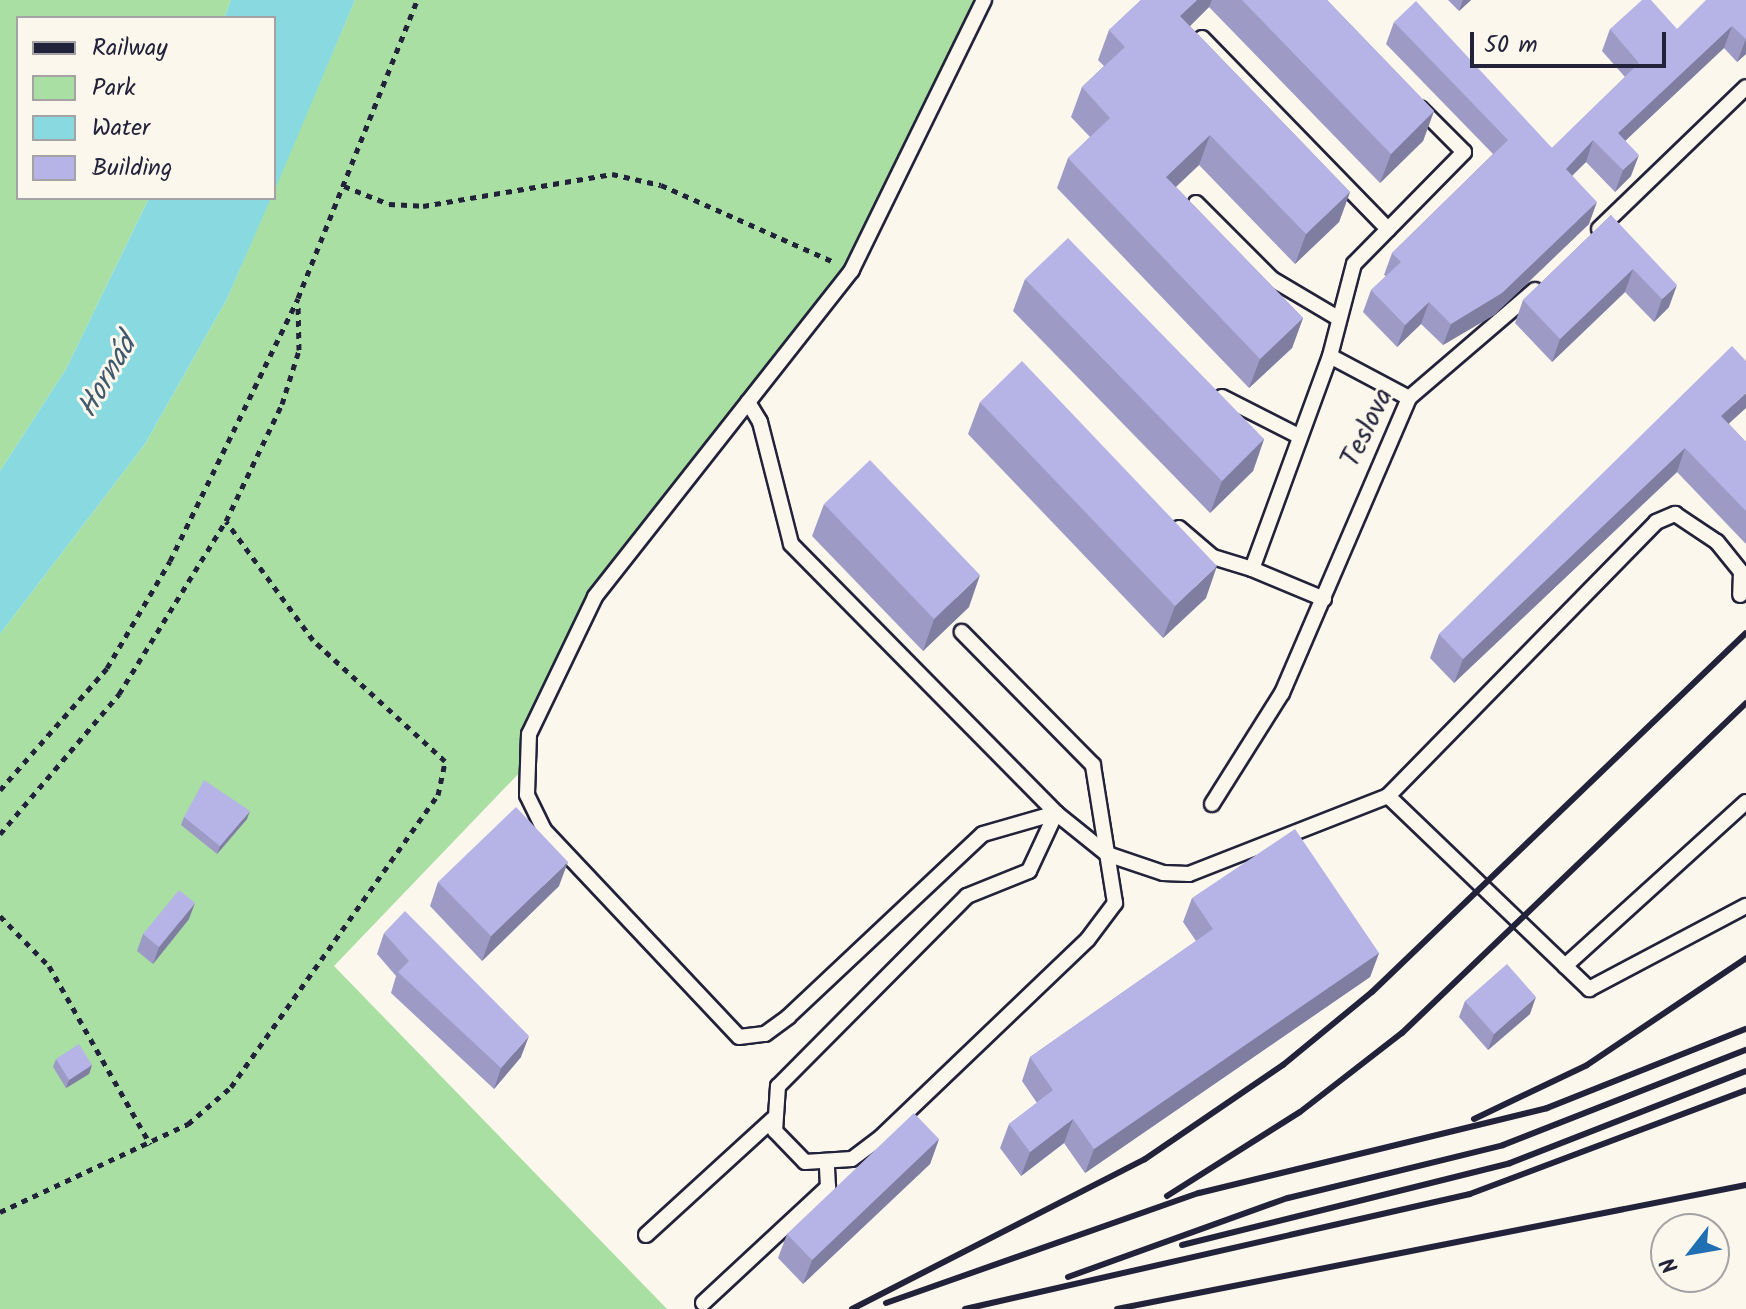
<!DOCTYPE html>
<html>
<head>
<meta charset="utf-8">
<style>
	body { margin:0 }
	#map { position:relative; width:1746px; height:1309px; overflow:hidden; background:#fbf7ec; font-family:Kalam,sans-serif }
	div>[style] { position:absolute }
	[style*='--x'] { left:calc(var(--x)*1px); top:calc(var(--y)*1px); width:calc(var(--w)*1px); rotate:calc(var(--a)*1deg) }
	.green>* { inset:0; background:#a9dfa2 }
	.water>* { inset:0; background:#88dae0 }
	.path>* { height:5px; margin-top:-2.5px; transform-origin:0; background:repeating-linear-gradient(90deg,#22223b 0 6px,transparent 0 12px) }
	.roads { filter:drop-shadow(2px 0 #22223b) drop-shadow(-2px 0 #22223b) drop-shadow(0 2px #22223b) drop-shadow(0 -2px #22223b) }
	.service>* { height:14px; margin:-7px; padding:0 7px; transform-origin:7px; border-radius:7px; background:#fbf7ec }
	.rail>* { height:6px; margin:-3px; padding:0 3px; transform-origin:3px; border-radius:3px; background:#22223b }
	.wall>* { inset:0; background:#9d9bc6 }
	.shaded-wall>* { inset:0; background:#7f7ea1 }
	.building>* { inset:0; background:#b6b4e6 }
	span { translate:-50% -50%; white-space:nowrap; text-align:center; line-height:1.15; -webkit-text-stroke:6px #fbf7ec; paint-order:stroke }
	.street-label { font-size:28px; color:#22223b }
	.water-label { font-size:30px; color:#41596d; font-style:italic }
	.legend { position:absolute; left:16px; top:16px; width:260px; height:184px; box-sizing:border-box; background:#fbf7ec; border:2px solid #a4a2a5; margin:0; padding:10px 14px; list-style:none; font-size:24px; color:#22223b }
	.legend li { display:flex; align-items:center; gap:16px; height:40px }
	.legend b { width:40px; border:2px solid #a4a2a5 }
	.north { position:absolute; left:1650px; top:1213px; width:80px; height:80px; box-sizing:border-box; background:#fbf7ec; border:2px solid #a4a2a5; border-radius:50%; rotate:239deg; font-size:22px; font-weight:700; line-height:32px; text-align:center; color:#22223b }
	.north::after { content:''; display:block; margin:auto; width:28px; height:36px; background:#1f6fb2; clip-path:polygon(50% 0,100% 100%,50% 72%,0 100%) }
	.scale { position:absolute; left:1470px; top:32px; width:196px; height:36px; box-sizing:border-box; border:4px solid #22223b; border-top:0; padding-left:10px; font-size:24px; line-height:28px; white-space:nowrap; color:#22223b; -webkit-text-stroke:6px #fbf7ec; paint-order:stroke }
</style>
</head>
<body>
<div id="map">
	<div class="green">
		<div style="clip-path:polygon(0 0,231px 0,224px 18px,18px 18px,18px 198px,149px 198px,66px 369px,0 471px)"></div>
		<div style="clip-path:polygon(355px 0,984px 0,880px 222px,568px 643px,523px 769px,334px 966px,667px 1309px,0 1309px,0 634px,145px 444px,227px 299px)"></div>
	</div>
	<div class="water">
		<div style="clip-path:polygon(231px 0,355px 0,274px 192px,274px 18px,224px 18px)"></div>
		<div style="clip-path:polygon(149px 198px,271px 198px,227px 299px,145px 444px,0 634px,0 471px,66px 369px)"></div>
	</div>
	<div class="path">
		<div style="--x:344;--y:186;--w:48;--a:21.8"></div>
		<div style="--x:389;--y:204;--w:34;--a:3"></div>
		<div style="--x:423;--y:206;--w:192;--a:-9.6"></div>
		<div style="--x:612;--y:174;--w:50;--a:12.7"></div>
		<div style="--x:661;--y:185;--w:189;--a:24"></div>
		<div style="--x:0;--y:790;--w:162;--a:-48.7"></div>
		<div style="--x:107;--y:668;--w:124;--a:-59.5"></div>
		<div style="--x:170;--y:561;--w:292;--a:-64"></div>
		<div style="--x:298;--y:298;--w:321;--a:-68.2"></div>
		<div style="--x:0;--y:834;--w:184;--a:-49.6"></div>
		<div style="--x:119;--y:694;--w:203;--a:-58.3"></div>
		<div style="--x:226;--y:521;--w:130;--a:-64.4"></div>
		<div style="--x:282;--y:404;--w:57;--a:-72.5"></div>
		<div style="--x:299;--y:350;--w:47;--a:-91.2"></div>
		<div style="--x:0;--y:916;--w:70;--a:45.6"></div>
		<div style="--x:49;--y:966;--w:205;--a:60.4"></div>
		<div style="--x:0;--y:1212;--w:208;--a:-25.1"></div>
		<div style="--x:188;--y:1124;--w:57;--a:-40.7"></div>
		<div style="--x:231;--y:1087;--w:358;--a:-54.7"></div>
		<div style="--x:438;--y:795;--w:35;--a:-78"></div>
		<div style="--x:445;--y:761;--w:179;--a:-137.5"></div>
		<div style="--x:313;--y:640;--w:147;--a:-126.2"></div>
	</div>
	<div class="roads">
		<div class="service">
			<div style="--x:984;--y:0;--w:301;--a:116.1"></div>
			<div style="--x:852;--y:270;--w:416;--a:128.2"></div>
			<div style="--x:595;--y:597;--w:152;--a:115.7"></div>
			<div style="--x:529;--y:734;--w:61;--a:91.9"></div>
			<div style="--x:527;--y:795;--w:39;--a:64"></div>
			<div style="--x:544;--y:830;--w:284;--a:46.7"></div>
			<div style="--x:739;--y:1037;--w:26;--a:-7"></div>
			<div style="--x:765;--y:1034;--w:29;--a:-36"></div>
			<div style="--x:788;--y:1017;--w:267;--a:-43.2"></div>
			<div style="--x:983;--y:834;--w:76;--a:-16"></div>
			<div style="--x:1056;--y:813;--w:65;--a:38.8"></div>
			<div style="--x:1107;--y:854;--w:59;--a:18.7"></div>
			<div style="--x:1163;--y:873;--w:26;--a:2"></div>
			<div style="--x:1189;--y:874;--w:214;--a:-21.4"></div>
			<div style="--x:1388;--y:796;--w:383;--a:-45.6"></div>
			<div style="--x:1656;--y:522;--w:21;--a:-23"></div>
			<div style="--x:1675;--y:514;--w:50;--a:33.7"></div>
			<div style="--x:1717;--y:542;--w:38;--a:51"></div>
			<div style="--x:1741;--y:572;--w:23;--a:92"></div>
			<div style="--x:1202;--y:38;--w:267;--a:45.8"></div>
			<div style="--x:1196;--y:203;--w:107;--a:45"></div>
			<div style="--x:1272;--y:279;--w:77;--a:30.6"></div>
			<div style="--x:1599;--y:229;--w:204;--a:-44"></div>
			<div style="--x:1222;--y:397;--w:86;--a:26.9"></div>
			<div style="--x:1409;--y:398;--w:89;--a:-152"></div>
			<div style="--x:1330;--y:356;--w:95;--a:-75.4"></div>
			<div style="--x:1354;--y:264;--w:157;--a:-45.5"></div>
			<div style="--x:1464;--y:152;--w:62;--a:-135"></div>
			<div style="--x:748;--y:402;--w:23;--a:59"></div>
			<div style="--x:760;--y:422;--w:126;--a:75.7"></div>
			<div style="--x:791;--y:544;--w:378;--a:45.4"></div>
			<div style="--x:1056;--y:813;--w:64;--a:115"></div>
			<div style="--x:1029;--y:871;--w:67;--a:158"></div>
			<div style="--x:967;--y:896;--w:268;--a:134.8"></div>
			<div style="--x:778;--y:1086;--w:45;--a:93.8"></div>
			<div style="--x:775;--y:1131;--w:43;--a:45.9"></div>
			<div style="--x:805;--y:1162;--w:47;--a:-3.7"></div>
			<div style="--x:852;--y:1159;--w:36;--a:-37"></div>
			<div style="--x:881;--y:1137;--w:286;--a:-43.7"></div>
			<div style="--x:1088;--y:939;--w:45;--a:-53.1"></div>
			<div style="--x:1115;--y:903;--w:140;--a:-99.1"></div>
			<div style="--x:1093;--y:765;--w:187;--a:-134.6"></div>
			<div style="--x:1179;--y:528;--w:45;--a:40.5"></div>
			<div style="--x:1213;--y:557;--w:41;--a:17.1"></div>
			<div style="--x:1252;--y:569;--w:227;--a:-69.9"></div>
			<div style="--x:1252;--y:569;--w:78;--a:22.6"></div>
			<div style="--x:1388;--y:796;--w:279;--a:43.8"></div>
			<div style="--x:1589;--y:989;--w:178;--a:-27.9"></div>
			<div style="--x:1212;--y:804;--w:131;--a:-57.8"></div>
			<div style="--x:1282;--y:693;--w:321;--a:-66.7"></div>
			<div style="--x:1409;--y:398;--w:166;--a:-40.6"></div>
			<div style="--x:1565;--y:966;--w:244;--a:-42.2"></div>
			<div style="--x:646;--y:1235;--w:172;--a:-42.4"></div>
			<div style="--x:703;--y:1303;--w:171;--a:-42.9"></div>
			<div style="--x:828;--y:1187;--w:21;--a:-93"></div>
		</div>
	</div>
	<div class="rail">
		<div style="--x:1474;--y:1119;--w:125;--a:-25.5"></div>
		<div style="--x:1587;--y:1065;--w:192;--a:-33.9"></div>
		<div style="--x:1167;--y:1196;--w:157;--a:-32.3"></div>
		<div style="--x:1300;--y:1112;--w:129;--a:-37.8"></div>
		<div style="--x:1402;--y:1033;--w:477;--a:-43.8"></div>
		<div style="--x:1182;--y:1245;--w:338;--a:-14"></div>
		<div style="--x:1510;--y:1163;--w:253;--a:-21.3"></div>
		<div style="--x:1068;--y:1277;--w:234;--a:-19.8"></div>
		<div style="--x:1288;--y:1198;--w:221;--a:-13.8"></div>
		<div style="--x:1503;--y:1145;--w:261;--a:-21.4"></div>
		<div style="--x:886;--y:1303;--w:332;--a:-19.4"></div>
		<div style="--x:1199;--y:1193;--w:358;--a:-13.7"></div>
		<div style="--x:1547;--y:1108;--w:214;--a:-21.7"></div>
		<div style="--x:852;--y:1309;--w:329;--a:-27.1"></div>
		<div style="--x:1145;--y:1159;--w:167;--a:-34.3"></div>
		<div style="--x:1283;--y:1065;--w:115;--a:-39.4"></div>
		<div style="--x:1372;--y:992;--w:518;--a:-43.83"></div>
		<div style="--x:965;--y:1309;--w:518;--a:-12.83"></div>
		<div style="--x:1470;--y:1194;--w:295;--a:-20.6"></div>
		<div style="--x:1117;--y:1309;--w:641;--a:-11.15"></div>
	</div>
	<div class="wall">
		<div style="clip-path:polygon(1141px 0,1327px 0,1434px 111px,1423px 141px,1380px 183px,1209px 7px,1190px 26px,1350px 192px,1339px 222px,1295px 264px,1199px 165px,1176px 187px,1303px 318px,1292px 348px,1249px 388px,1057px 188px,1068px 158px,1090px 137px,1071px 117px,1082px 87px,1104px 66px,1098px 60px,1109px 30px)"></div>
		<div style="clip-path:polygon(1448px 0,1471px 0,1459px 11px)"></div>
		<div style="clip-path:polygon(1746px 0,1746px 54px,1737px 62px,1724px 48px,1625px 141px,1631px 176px,1615px 192px,1586px 162px,1572px 175px,1589px 224px,1494px 315px,1443px 345px,1421px 324px,1397px 347px,1363px 312px,1371px 290px,1386px 276px,1384px 275px,1392px 253px,1493px 154px,1386px 44px,1394px 22px,1552px 148px,1625px 77px,1602px 51px,1610px 29px,1677px 29px)"></div>
		<div style="clip-path:polygon(1611px 215px,1669px 307px,1654px 322px,1625px 292px,1552px 362px,1515px 323px,1523px 300px)"></div>
		<div style="clip-path:polygon(1025px 279px,1264px 439px,1253px 471px,1210px 513px,1013px 311px)"></div>
		<div style="clip-path:polygon(1746px 361px,1729px 424px,1746px 442px,1746px 544px,1677px 472px,1454px 683px,1430px 658px,1439px 634px)"></div>
		<div style="clip-path:polygon(980px 402px,1206px 598px,1163px 638px,968px 434px)"></div>
		<div style="clip-path:polygon(824px 504px,969px 607px,923px 651px,812px 536px)"></div>
		<div style="clip-path:polygon(184px 817px,247px 819px,217px 854px,181px 825px)"></div>
		<div style="clip-path:polygon(438px 882px,559px 886px,482px 961px,430px 906px)"></div>
		<div style="clip-path:polygon(1192px 898px,1379px 953px,1370px 977px,1085px 1173px,1064px 1143px,1021px 1176px,1000px 1148px,1009px 1124px,1037px 1103px,1022px 1081px,1030px 1057px,1196px 941px,1183px 922px)"></div>
		<div style="clip-path:polygon(189px 919px,153px 964px,137px 951px,143px 934px)"></div>
		<div style="clip-path:polygon(384px 933px,521px 1057px,494px 1089px,391px 993px,396px 976px,377px 954px)"></div>
		<div style="clip-path:polygon(1465px 1001px,1530px 1014px,1488px 1050px,1459px 1017px)"></div>
		<div style="clip-path:polygon(56px 1059px,92px 1065px,89px 1074px,66px 1088px,53px 1067px)"></div>
		<div style="clip-path:polygon(939px 1139px,930px 1164px,803px 1284px,778px 1258px,787px 1234px)"></div>
	</div>
	<div class="shaded-wall">
		<div style="clip-path:polygon(1197px 0,1212px 0,1209px 7px,1170px 46px,1180px 16px)"></div>
		<div style="clip-path:polygon(1463px 0,1471px 0,1459px 11px)"></div>
		<div style="clip-path:polygon(1732px 26px,1724px 48px,1610px 155px,1618px 133px)"></div>
		<div style="clip-path:polygon(1746px 39px,1746px 54px,1737px 62px)"></div>
		<div style="clip-path:polygon(1434px 111px,1423px 141px,1380px 183px,1391px 154px)"></div>
		<div style="clip-path:polygon(1210px 135px,1199px 165px,1155px 206px,1166px 177px)"></div>
		<div style="clip-path:polygon(1593px 140px,1586px 162px,1558px 190px,1566px 169px)"></div>
		<div style="clip-path:polygon(1639px 155px,1631px 176px,1615px 192px,1623px 170px)"></div>
		<div style="clip-path:polygon(1350px 192px,1339px 222px,1295px 264px,1306px 234px)"></div>
		<div style="clip-path:polygon(1597px 202px,1589px 224px,1494px 315px,1443px 345px,1451px 324px)"></div>
		<div style="clip-path:polygon(1633px 269px,1625px 292px,1552px 362px,1560px 339px)"></div>
		<div style="clip-path:polygon(1677px 285px,1669px 307px,1654px 322px,1662px 299px)"></div>
		<div style="clip-path:polygon(1429px 302px,1421px 324px,1397px 347px,1405px 325px)"></div>
		<div style="clip-path:polygon(1303px 318px,1292px 348px,1249px 388px,1260px 359px)"></div>
		<div style="clip-path:polygon(1746px 393px,1746px 408px,1712px 439px,1721px 416px)"></div>
		<div style="clip-path:polygon(1264px 439px,1253px 471px,1210px 513px,1222px 481px)"></div>
		<div style="clip-path:polygon(1685px 448px,1677px 472px,1454px 683px,1463px 659px)"></div>
		<div style="clip-path:polygon(1217px 566px,1206px 598px,1163px 638px,1175px 606px)"></div>
		<div style="clip-path:polygon(980px 575px,969px 607px,923px 651px,934px 619px)"></div>
		<div style="clip-path:polygon(250px 811px,247px 819px,217px 854px,220px 846px)"></div>
		<div style="clip-path:polygon(568px 862px,559px 886px,482px 961px,491px 936px)"></div>
		<div style="clip-path:polygon(195px 903px,189px 919px,153px 964px,159px 947px)"></div>
		<div style="clip-path:polygon(1379px 953px,1370px 977px,1085px 1173px,1094px 1149px)"></div>
		<div style="clip-path:polygon(1536px 997px,1530px 1014px,1488px 1050px,1494px 1034px)"></div>
		<div style="clip-path:polygon(529px 1036px,521px 1057px,494px 1089px,501px 1068px)"></div>
		<div style="clip-path:polygon(92px 1065px,89px 1074px,66px 1088px,69px 1080px)"></div>
		<div style="clip-path:polygon(1073px 1119px,1064px 1143px,1021px 1176px,1030px 1152px)"></div>
		<div style="clip-path:polygon(939px 1139px,930px 1164px,803px 1284px,812px 1260px)"></div>
	</div>
	<div class="building">
		<div style="clip-path:polygon(1141px 0,1197px 0,1180px 16px,1350px 192px,1306px 234px,1210px 135px,1166px 177px,1303px 318px,1260px 359px,1068px 158px,1110px 118px,1082px 87px,1125px 47px,1109px 30px)"></div>
		<div style="clip-path:polygon(1242px 0,1327px 0,1434px 111px,1391px 154px)"></div>
		<div style="clip-path:polygon(1642px 0,1651px 0,1677px 29px,1706px 0,1746px 0,1746px 39px,1732px 26px,1618px 133px,1639px 155px,1623px 170px,1593px 140px,1566px 169px,1597px 202px,1502px 293px,1451px 324px,1429px 302px,1405px 325px,1371px 290px,1401px 262px,1392px 253px,1508px 140px,1394px 22px,1416px 1px,1552px 148px,1639px 63px,1610px 29px)"></div>
		<div style="clip-path:polygon(1611px 215px,1677px 285px,1662px 299px,1633px 269px,1560px 339px,1523px 300px)"></div>
		<div style="clip-path:polygon(1068px 238px,1264px 439px,1222px 481px,1025px 279px)"></div>
		<div style="clip-path:polygon(1732px 346px,1746px 361px,1746px 393px,1721px 416px,1746px 442px,1746px 511px,1685px 448px,1463px 659px,1439px 634px)"></div>
		<div style="clip-path:polygon(1022px 361px,1217px 566px,1175px 606px,980px 402px)"></div>
		<div style="clip-path:polygon(870px 460px,980px 575px,934px 619px,824px 504px)"></div>
		<div style="clip-path:polygon(204px 780px,250px 811px,220px 846px,184px 817px)"></div>
		<div style="clip-path:polygon(516px 807px,568px 862px,491px 936px,438px 882px)"></div>
		<div style="clip-path:polygon(1295px 829px,1379px 953px,1094px 1149px,1073px 1119px,1030px 1152px,1009px 1124px,1053px 1090px,1030px 1057px,1213px 929px,1192px 898px)"></div>
		<div style="clip-path:polygon(179px 890px,195px 903px,159px 947px,143px 934px)"></div>
		<div style="clip-path:polygon(405px 911px,529px 1036px,501px 1068px,398px 972px,409px 961px,384px 933px)"></div>
		<div style="clip-path:polygon(1507px 964px,1536px 997px,1494px 1034px,1465px 1001px)"></div>
		<div style="clip-path:polygon(79px 1044px,92px 1065px,69px 1080px,56px 1059px)"></div>
		<div style="clip-path:polygon(914px 1113px,939px 1139px,812px 1260px,787px 1234px)"></div>
	</div>
	<div class="street-label">
		<span style="left:1368px;top:428px;rotate:-64deg">Teslova</span>
	</div>
	<div class="water-label">
		<span style="left:108px;top:377px;rotate:-60deg">Hornád</span>
	</div>
	<ul class="legend">
	<li><b style="height:10px;background:#22223b"></b>Railway</li>
	<li><b style="height:22px;background:#a9dfa2"></b>Park</li>
	<li><b style="height:22px;background:#88dae0"></b>Water</li>
	<li><b style="height:22px;background:#b6b4e6"></b>Building</li>
	</ul>
	<div class="north">N</div>
	<div class="scale">50 m</div>
</div>
</body>
</html>
